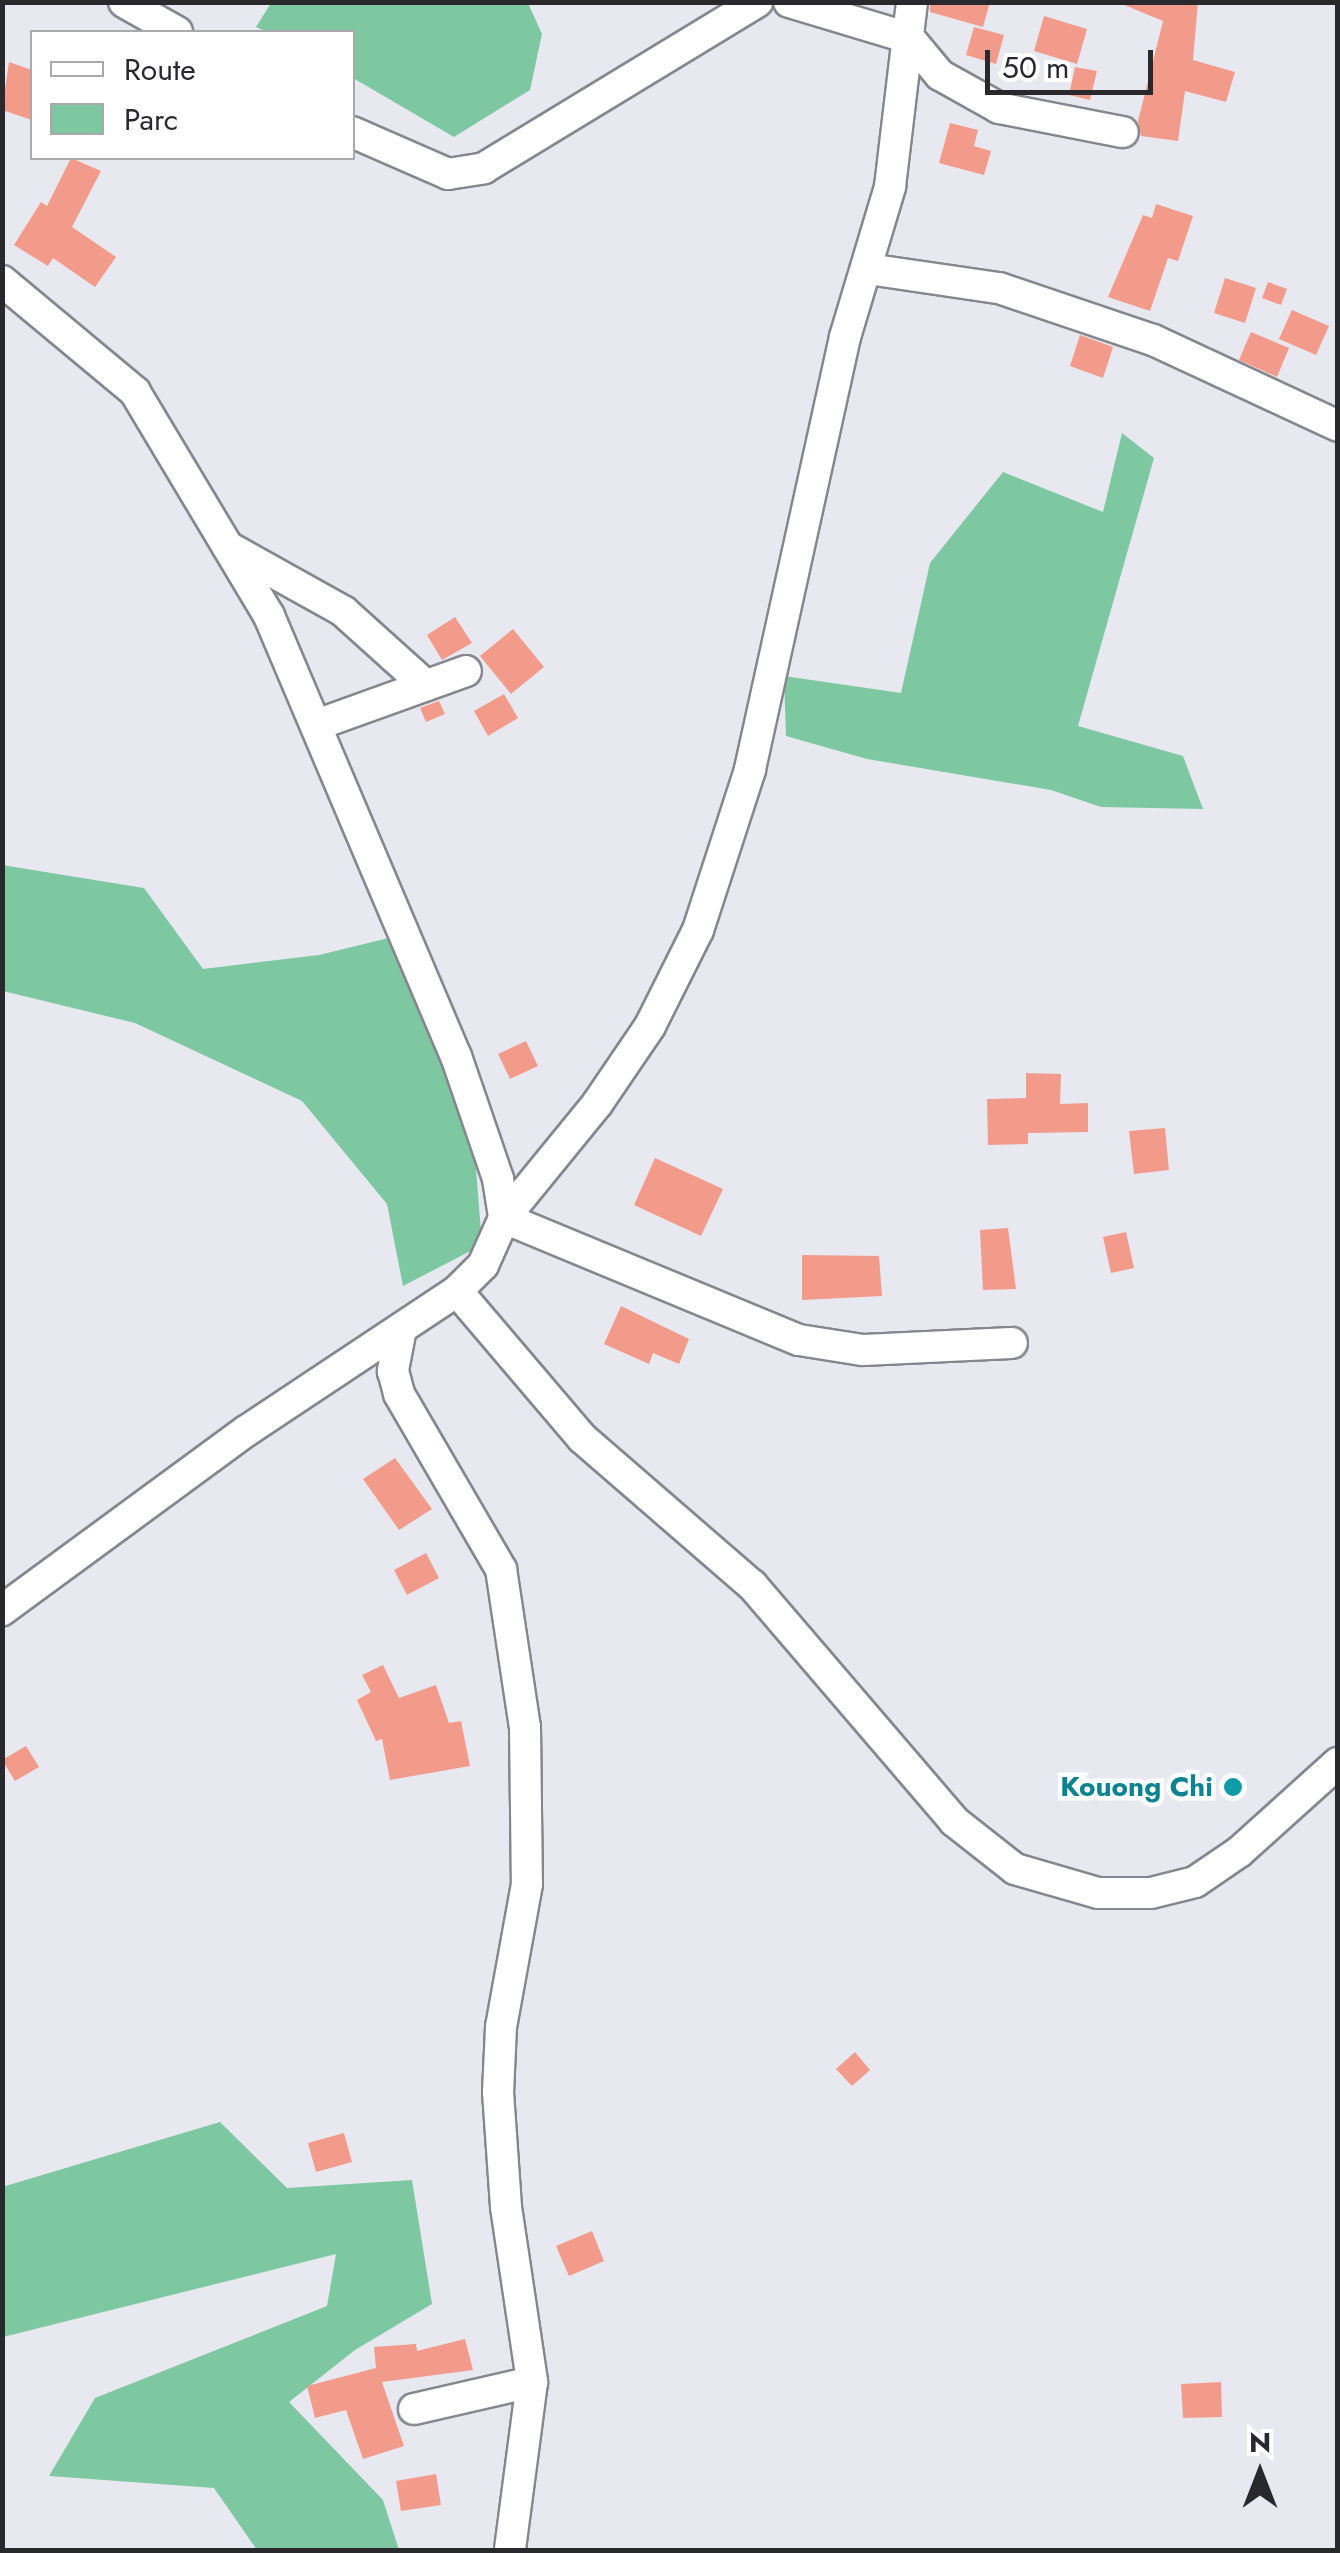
<!DOCTYPE html>
<html>
<head>
<meta charset="utf-8">
<style>
	body { margin:0 }
	#map { position:relative; width:1340px; height:2553px; overflow:hidden; background:#e8e8f1; font-family:Jost,sans-serif }
	div>[style] { position:absolute }
	[style*='--x'] { left:calc(var(--x)*1px); top:calc(var(--y)*1px); width:calc(var(--w)*1px); rotate:calc(var(--a)*1deg) }
	.green>* { inset:0; background:#7dc8a1 }
	.building>* { inset:0; background:#f29b8b }
	.roads { filter:drop-shadow(2px 0 #86868e) drop-shadow(-2px 0 #86868e) drop-shadow(0 2px #86868e) drop-shadow(0 -2px #86868e) }
	.minor>* { height:30px; margin:-15px; padding:0 15px; transform-origin:15px; border-radius:15px; background:#fff }
	.dots>* { width:28px; height:28px; translate:-50% -50%; box-sizing:border-box; border:5px solid #fff; border-radius:50% }
	span { translate:-50% -50%; white-space:nowrap; text-align:center; line-height:1.15; -webkit-text-stroke:9px #fff; paint-order:stroke }
	.culture-label { font-size:28px; color:#0d838f; font-weight:700 }
	.right { translate:-100% -50%; text-align:right }
	.frame { position:absolute; inset:0; border:5px solid #29292d; pointer-events:none }
	.legend { position:absolute; left:30px; top:30px; width:325px; height:130px; box-sizing:border-box; background:#fff; border:2px solid #a9a9ab; margin:0; padding:12px 18px; list-style:none; font-size:30px; color:#29292d }
	.legend li { display:flex; align-items:center; gap:20px; height:50px }
	.legend b { width:50px; border:2px solid #a9a9ab }
	.north { position:absolute; left:1210px; top:2423px; width:100px; height:100px; -webkit-text-stroke:8px #fff; paint-order:stroke; rotate:0deg; font-size:28px; font-weight:700; line-height:40px; text-align:center; color:#29292d }
	.north::after { content:''; display:block; margin:auto; width:35px; height:45px; background:#29292d; clip-path:polygon(50% 0,100% 100%,50% 72%,0 100%) }
	.scale { position:absolute; left:985px; top:50px; width:168px; height:45px; box-sizing:border-box; border:5px solid #29292d; border-top:0; padding-left:12px; font-size:30px; line-height:35px; white-space:nowrap; color:#29292d; -webkit-text-stroke:8px #fff; paint-order:stroke }
</style>
</head>
<body>
<div id="map">
	<div class="green">
		<div style="clip-path:polygon(528px 3px,542px 34px,530px 90px,454px 137px,353px 78px,352px 32px,267px 32px,256px 27px,271px 3px)"></div>
		<div style="clip-path:polygon(1122px 433px,1154px 458px,1078px 726px,1183px 756px,1203px 809px,1101px 807px,1051px 790px,867px 759px,786px 736px,784px 676px,901px 693px,930px 563px,1003px 472px,1103px 512px)"></div>
		<div style="clip-path:polygon(2px 865px,144px 888px,203px 969px,319px 955px,405px 934px,471px 1106px,482px 1245px,403px 1286px,387px 1204px,302px 1101px,135px 1023px,3px 991px)"></div>
		<div style="clip-path:polygon(220px 2122px,287px 2188px,412px 2180px,432px 2304px,355px 2350px,289px 2402px,383px 2500px,399px 2550px,257px 2550px,214px 2488px,49px 2476px,95px 2398px,327px 2306px,336px 2254px,3px 2337px,2px 2187px)"></div>
	</div>
	<div class="building">
		<div style="clip-path:polygon(930px 2px,990px 2px,983px 27px,930px 12px)"></div>
		<div style="clip-path:polygon(1117px 2px,1198px 2px,1193px 60px,1235px 72px,1226px 102px,1185px 91px,1178px 141px,1141px 136px,1138px 121px,1163px 21px)"></div>
		<div style="clip-path:polygon(1044px 16px,1087px 29px,1077px 64px,1034px 51px)"></div>
		<div style="clip-path:polygon(974px 27px,1004px 35px,996px 64px,966px 55px)"></div>
		<div style="clip-path:polygon(9px 62px,32px 70px,32px 120px,2px 110px)"></div>
		<div style="clip-path:polygon(1075px 67px,1097px 71px,1090px 100px,1069px 95px)"></div>
		<div style="clip-path:polygon(950px 123px,978px 130px,974px 146px,991px 151px,984px 175px,939px 163px)"></div>
		<div style="clip-path:polygon(71px 158px,101px 171px,72px 227px,116px 257px,95px 287px,53px 258px,48px 266px,14px 245px,41px 202px,47px 206px)"></div>
		<div style="clip-path:polygon(1156px 204px,1193px 216px,1178px 261px,1168px 258px,1150px 311px,1108px 297px,1143px 215px,1152px 218px)"></div>
		<div style="clip-path:polygon(1225px 278px,1256px 288px,1245px 323px,1214px 313px)"></div>
		<div style="clip-path:polygon(1268px 282px,1287px 289px,1281px 305px,1262px 298px)"></div>
		<div style="clip-path:polygon(1292px 310px,1329px 326px,1316px 355px,1279px 339px)"></div>
		<div style="clip-path:polygon(1251px 332px,1289px 348px,1277px 377px,1239px 360px)"></div>
		<div style="clip-path:polygon(1080px 335px,1113px 347px,1103px 378px,1070px 366px)"></div>
		<div style="clip-path:polygon(455px 617px,472px 643px,442px 660px,427px 635px)"></div>
		<div style="clip-path:polygon(513px 629px,544px 667px,511px 694px,480px 656px)"></div>
		<div style="clip-path:polygon(504px 694px,518px 718px,488px 736px,474px 711px)"></div>
		<div style="clip-path:polygon(439px 701px,445px 714px,426px 722px,420px 708px)"></div>
		<div style="clip-path:polygon(526px 1041px,538px 1066px,510px 1079px,498px 1054px)"></div>
		<div style="clip-path:polygon(1026px 1073px,1061px 1074px,1060px 1104px,1088px 1103px,1088px 1132px,1028px 1133px,1028px 1144px,988px 1145px,987px 1099px,1026px 1098px)"></div>
		<div style="clip-path:polygon(1165px 1128px,1169px 1170px,1134px 1174px,1129px 1131px)"></div>
		<div style="clip-path:polygon(655px 1158px,723px 1189px,701px 1236px,634px 1205px)"></div>
		<div style="clip-path:polygon(1008px 1228px,1016px 1289px,983px 1290px,980px 1230px)"></div>
		<div style="clip-path:polygon(1126px 1232px,1134px 1268px,1111px 1273px,1103px 1237px)"></div>
		<div style="clip-path:polygon(802px 1255px,879px 1256px,882px 1296px,802px 1300px)"></div>
		<div style="clip-path:polygon(621px 1306px,689px 1339px,679px 1364px,653px 1353px,649px 1364px,604px 1344px)"></div>
		<div style="clip-path:polygon(395px 1458px,432px 1509px,399px 1530px,363px 1479px)"></div>
		<div style="clip-path:polygon(426px 1553px,439px 1578px,407px 1595px,394px 1570px)"></div>
		<div style="clip-path:polygon(383px 1665px,399px 1698px,436px 1685px,449px 1723px,461px 1721px,470px 1766px,390px 1780px,382px 1739px,376px 1741px,357px 1700px,371px 1692px,362px 1675px)"></div>
		<div style="clip-path:polygon(26px 1746px,39px 1767px,15px 1781px,2px 1760px)"></div>
		<div style="clip-path:polygon(855px 2052px,870px 2070px,852px 2086px,836px 2069px)"></div>
		<div style="clip-path:polygon(344px 2133px,352px 2162px,316px 2172px,308px 2143px)"></div>
		<div style="clip-path:polygon(592px 2231px,604px 2261px,569px 2276px,556px 2246px)"></div>
		<div style="clip-path:polygon(465px 2339px,473px 2370px,382px 2382px,404px 2446px,363px 2459px,346px 2410px,315px 2418px,307px 2386px,376px 2368px,374px 2347px,416px 2344px,417px 2351px)"></div>
		<div style="clip-path:polygon(1221px 2382px,1222px 2417px,1183px 2418px,1181px 2384px)"></div>
		<div style="clip-path:polygon(436px 2474px,441px 2505px,401px 2511px,396px 2481px)"></div>
	</div>
	<div class="roads">
		<div class="minor">
			<div style="--x:124;--y:2;--w:61;--a:29.5"></div>
			<div style="--x:789;--y:2;--w:125;--a:16.7"></div>
			<div style="--x:909;--y:38;--w:48;--a:50"></div>
			<div style="--x:940;--y:75;--w:68;--a:29.2"></div>
			<div style="--x:999;--y:108;--w:126;--a:11"></div>
			<div style="--x:912;--y:2;--w:186;--a:96.8"></div>
			<div style="--x:890;--y:187;--w:157;--a:106.7"></div>
			<div style="--x:845;--y:337;--w:443;--a:102.4"></div>
			<div style="--x:750;--y:770;--w:168;--a:108"></div>
			<div style="--x:698;--y:930;--w:107;--a:116.6"></div>
			<div style="--x:650;--y:1026;--w:94;--a:124.2"></div>
			<div style="--x:597;--y:1104;--w:147;--a:129.2"></div>
			<div style="--x:504;--y:1218;--w:319;--a:22.5"></div>
			<div style="--x:799;--y:1340;--w:65;--a:8.9"></div>
			<div style="--x:863;--y:1350;--w:149;--a:-2.7"></div>
			<div style="--x:352;--y:132;--w:105;--a:23.6"></div>
			<div style="--x:448;--y:174;--w:36;--a:-9"></div>
			<div style="--x:484;--y:168;--w:320;--a:-31.3"></div>
			<div style="--x:868;--y:269;--w:132;--a:8.3"></div>
			<div style="--x:999;--y:288;--w:163;--a:18.7"></div>
			<div style="--x:1153;--y:340;--w:204;--a:24.9"></div>
			<div style="--x:2;--y:281;--w:173;--a:39.8"></div>
			<div style="--x:135;--y:392;--w:261;--a:59.1"></div>
			<div style="--x:269;--y:616;--w:478;--a:67"></div>
			<div style="--x:456;--y:1056;--w:130;--a:71.1"></div>
			<div style="--x:498;--y:1179;--w:39;--a:81"></div>
			<div style="--x:504;--y:1218;--w:51;--a:114.1"></div>
			<div style="--x:483;--y:1265;--w:37;--a:135"></div>
			<div style="--x:457;--y:1291;--w:253;--a:146.4"></div>
			<div style="--x:246;--y:1431;--w:303;--a:143.7"></div>
			<div style="--x:228;--y:547;--w:132;--a:29.1"></div>
			<div style="--x:343;--y:611;--w:108;--a:42"></div>
			<div style="--x:319;--y:724;--w:156;--a:-19.8"></div>
			<div style="--x:457;--y:1291;--w:193;--a:49.6"></div>
			<div style="--x:582;--y:1438;--w:225;--a:40.9"></div>
			<div style="--x:752;--y:1585;--w:311;--a:49.4"></div>
			<div style="--x:954;--y:1821;--w:78;--a:38.2"></div>
			<div style="--x:1015;--y:1869;--w:86;--a:16.1"></div>
			<div style="--x:1098;--y:1893;--w:53;--a:0"></div>
			<div style="--x:1151;--y:1893;--w:45;--a:-14"></div>
			<div style="--x:1195;--y:1882;--w:53;--a:-34.3"></div>
			<div style="--x:1239;--y:1852;--w:133;--a:-42"></div>
			<div style="--x:400;--y:1334;--w:38;--a:101"></div>
			<div style="--x:393;--y:1371;--w:24;--a:75"></div>
			<div style="--x:399;--y:1394;--w:203;--a:59.8"></div>
			<div style="--x:501;--y:1569;--w:160;--a:81.4"></div>
			<div style="--x:525;--y:1727;--w:157;--a:89.3"></div>
			<div style="--x:527;--y:1884;--w:145;--a:100.3"></div>
			<div style="--x:501;--y:2027;--w:65;--a:92.6"></div>
			<div style="--x:498;--y:2092;--w:115;--a:86"></div>
			<div style="--x:506;--y:2207;--w:177;--a:81.5"></div>
			<div style="--x:532;--y:2382;--w:169;--a:97.5"></div>
			<div style="--x:414;--y:2409;--w:121;--a:-12.9"></div>
		</div>
	</div>
	<div class="dots">
		<div style="left:1233px;top:1787px;background:#0f9aa8"></div>
	</div>
	<div class="culture-label">
		<span class="right" style="left:1213px;top:1787px">Kouong Chi</span>
	</div>
	<div class="frame"></div>
	<ul class="legend">
	<li><b style="height:12px;background:#fff"></b>Route</li>
	<li><b style="height:28px;background:#7dc8a1"></b>Parc</li>
	</ul>
	<div class="north">N</div>
	<div class="scale">50 m</div>
</div>
</body>
</html>
